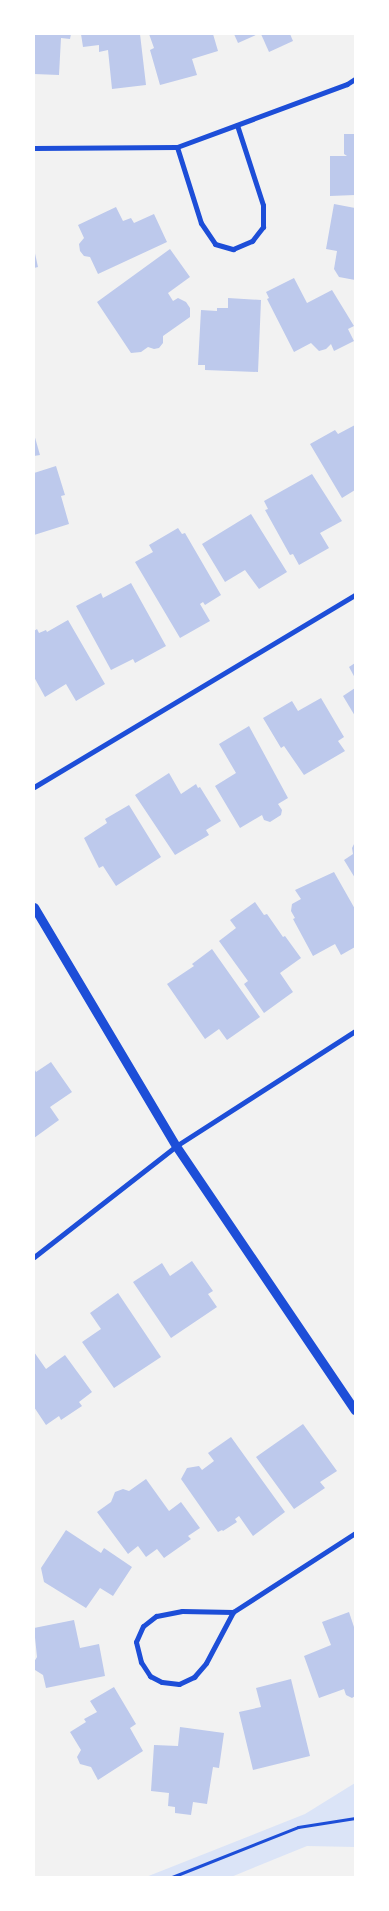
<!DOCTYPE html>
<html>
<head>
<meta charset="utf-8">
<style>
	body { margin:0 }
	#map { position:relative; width:389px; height:1911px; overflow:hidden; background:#f2f2f2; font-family:"Roboto Serif",serif }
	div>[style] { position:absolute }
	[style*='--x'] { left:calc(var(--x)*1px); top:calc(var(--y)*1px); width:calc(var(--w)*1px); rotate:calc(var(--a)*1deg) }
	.green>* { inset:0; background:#dbe4f7 }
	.building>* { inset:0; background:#bdc9ec }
	.path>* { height:3px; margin:-1.5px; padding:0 1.5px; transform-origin:1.5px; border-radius:1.5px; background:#1d4ed8 }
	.minor>* { height:5px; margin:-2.5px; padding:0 2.5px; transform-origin:2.5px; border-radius:2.5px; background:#1d4ed8 }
	.tertiary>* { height:9px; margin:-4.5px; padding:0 4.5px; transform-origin:4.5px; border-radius:4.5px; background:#1d4ed8 }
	span { translate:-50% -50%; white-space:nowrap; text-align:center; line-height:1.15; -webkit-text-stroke:4px #fff; paint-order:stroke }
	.frame { position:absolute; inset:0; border:35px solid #fff; pointer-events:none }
</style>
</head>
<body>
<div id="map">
	<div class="green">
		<div style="clip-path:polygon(355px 1783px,355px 1847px,307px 1846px,231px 1877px,146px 1877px,305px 1814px)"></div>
	</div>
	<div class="building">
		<div style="clip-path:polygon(34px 34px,71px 34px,70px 39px,61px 38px,59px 75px,34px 74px)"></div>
		<div style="clip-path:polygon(81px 34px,140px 34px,146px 85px,112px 89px,108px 50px,99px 52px,99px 45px,83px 47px)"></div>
		<div style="clip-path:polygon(149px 34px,213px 34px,218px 51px,192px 59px,197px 75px,160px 85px,150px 50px,154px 48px)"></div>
		<div style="clip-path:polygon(234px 34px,258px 34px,238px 43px)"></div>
		<div style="clip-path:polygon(261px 34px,290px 34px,293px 41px,269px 52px)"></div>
		<div style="clip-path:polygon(344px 134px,355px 134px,355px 195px,330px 196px,330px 156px,347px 156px,344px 154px)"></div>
		<div style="clip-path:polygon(334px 204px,355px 208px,355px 280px,339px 277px,334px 269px,337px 251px,326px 249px)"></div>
		<div style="clip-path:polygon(116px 207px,123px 221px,131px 218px,134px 223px,154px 214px,167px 242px,98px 274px,90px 257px,84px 256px,80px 251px,79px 244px,84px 238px,78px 225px)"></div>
		<div style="clip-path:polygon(34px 249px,38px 267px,34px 268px)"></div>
		<div style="clip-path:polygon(170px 249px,190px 277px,168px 293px,173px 301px,178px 298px,186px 302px,190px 308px,190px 317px,163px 336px,163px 343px,159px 348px,154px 349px,148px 347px,141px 352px,131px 353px,97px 302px)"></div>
		<div style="clip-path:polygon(294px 278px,307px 303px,332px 290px,354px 326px,348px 329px,354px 341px,334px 351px,331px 344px,326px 349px,319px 351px,311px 343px,294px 352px,267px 299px,269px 298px,266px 292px)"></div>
		<div style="clip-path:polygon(228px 298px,261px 300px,258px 372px,205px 370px,205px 365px,198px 365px,201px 310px,217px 311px,217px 308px,228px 308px)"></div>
		<div style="clip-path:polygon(355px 425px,355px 490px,342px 498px,310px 444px,335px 430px,338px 434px)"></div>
		<div style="clip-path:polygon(34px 434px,40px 455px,34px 456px)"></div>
		<div style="clip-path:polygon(56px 466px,65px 495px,61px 496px,69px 524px,34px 535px,34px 473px)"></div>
		<div style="clip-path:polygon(312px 474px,342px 521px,320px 533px,329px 548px,299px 565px,293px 554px,290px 555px,265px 510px,268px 509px,264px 501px)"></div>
		<div style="clip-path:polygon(251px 514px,287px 572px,259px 589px,245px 570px,225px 582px,202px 544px)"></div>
		<div style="clip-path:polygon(178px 528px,182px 534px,185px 533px,221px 595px,205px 605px,203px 602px,200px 604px,210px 621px,180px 638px,135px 562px,153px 552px,149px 545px)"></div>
		<div style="clip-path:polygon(131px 583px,166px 646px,135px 663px,133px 659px,111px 670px,76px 606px,101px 593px,103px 598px)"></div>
		<div style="clip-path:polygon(68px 620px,105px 684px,76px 701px,66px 684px,45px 697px,34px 677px,34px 631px,37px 629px,39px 633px,46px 630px,47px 632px)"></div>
		<div style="clip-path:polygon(355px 663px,355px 678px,349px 667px)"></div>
		<div style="clip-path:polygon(355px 688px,355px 716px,343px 696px)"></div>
		<div style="clip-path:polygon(321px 698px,344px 737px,338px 741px,345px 751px,304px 775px,284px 746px,281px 748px,263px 718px,292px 701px,298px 711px)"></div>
		<div style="clip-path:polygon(249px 726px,288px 798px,278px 804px,282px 810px,281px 815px,270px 822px,264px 820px,262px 815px,240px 828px,215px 786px,236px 773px,219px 744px)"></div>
		<div style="clip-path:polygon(169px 773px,181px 794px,196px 784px,198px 788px,200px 787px,221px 821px,206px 830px,209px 835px,175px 855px,135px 795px)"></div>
		<div style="clip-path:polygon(129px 805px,161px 857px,116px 886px,103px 866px,99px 868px,84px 838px,107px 823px,105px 819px)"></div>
		<div style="clip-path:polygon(355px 842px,355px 878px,344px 860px,353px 854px,352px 848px)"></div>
		<div style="clip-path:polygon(334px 872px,355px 909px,355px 947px,341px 955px,335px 944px,313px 956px,293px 919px,295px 918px,291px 911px,292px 904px,301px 899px,295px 890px)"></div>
		<div style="clip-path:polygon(255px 902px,264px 915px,267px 914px,283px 937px,285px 936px,301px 958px,280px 973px,293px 992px,264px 1013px,244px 984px,248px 981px,219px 941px,236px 928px,230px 920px)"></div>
		<div style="clip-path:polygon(212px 949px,260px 1017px,227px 1040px,219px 1029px,205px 1039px,167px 984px,194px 966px,192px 964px)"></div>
		<div style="clip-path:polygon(51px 1062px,72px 1092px,50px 1107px,59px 1120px,34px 1138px,34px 1068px,36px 1072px)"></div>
		<div style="clip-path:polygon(192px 1261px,213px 1291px,208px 1294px,217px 1307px,171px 1338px,133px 1282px,162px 1263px,170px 1276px)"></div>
		<div style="clip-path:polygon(118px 1293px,161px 1357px,114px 1388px,82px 1342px,101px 1329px,90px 1313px)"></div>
		<div style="clip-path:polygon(34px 1352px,46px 1369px,65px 1355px,92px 1392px,79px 1402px,82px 1406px,61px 1420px,59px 1416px,46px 1425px,34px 1407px)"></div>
		<div style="clip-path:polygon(303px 1424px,337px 1471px,320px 1482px,325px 1488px,294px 1509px,256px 1457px)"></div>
		<div style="clip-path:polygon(231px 1437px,285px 1512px,253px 1536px,239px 1516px,235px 1519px,237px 1522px,223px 1531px,222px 1530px,218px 1532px,181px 1479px,187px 1468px,199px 1466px,202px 1470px,214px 1461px,208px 1453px)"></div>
		<div style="clip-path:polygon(146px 1479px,169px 1511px,181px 1502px,200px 1528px,188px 1536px,191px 1539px,164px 1558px,157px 1549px,146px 1557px,138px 1546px,128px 1554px,97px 1512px,111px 1502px,115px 1492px,123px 1489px,129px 1491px)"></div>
		<div style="clip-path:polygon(66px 1530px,101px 1553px,104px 1548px,132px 1567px,113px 1596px,100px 1588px,86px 1608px,44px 1582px,41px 1568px)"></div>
		<div style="clip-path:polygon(349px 1612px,355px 1630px,355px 1696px,352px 1698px,346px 1695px,344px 1689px,319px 1698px,304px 1656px,331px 1645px,322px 1622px)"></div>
		<div style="clip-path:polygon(74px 1620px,80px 1648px,99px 1644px,105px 1676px,46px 1688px,43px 1675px,35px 1670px,34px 1662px,37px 1657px,34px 1628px)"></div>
		<div style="clip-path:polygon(291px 1679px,310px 1756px,253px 1770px,239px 1712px,261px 1707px,256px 1688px)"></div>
		<div style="clip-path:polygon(114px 1687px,136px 1724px,130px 1728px,143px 1751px,98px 1780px,91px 1767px,80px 1764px,77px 1757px,81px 1750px,70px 1732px,86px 1722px,84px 1719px,97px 1712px,90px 1701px)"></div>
		<div style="clip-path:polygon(180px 1727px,224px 1733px,219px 1768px,213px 1767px,207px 1804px,193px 1802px,191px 1815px,175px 1813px,175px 1807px,168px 1806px,169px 1793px,151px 1791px,154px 1745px,178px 1746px)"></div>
	</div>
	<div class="path">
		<div style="--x:172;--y:1877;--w:136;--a:-21.6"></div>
		<div style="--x:298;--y:1827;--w:58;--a:-9"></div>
	</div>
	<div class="minor">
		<div style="--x:177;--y:147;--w:80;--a:72.5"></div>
		<div style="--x:201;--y:223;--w:25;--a:56"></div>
		<div style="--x:215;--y:244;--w:19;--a:16"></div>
		<div style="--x:233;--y:249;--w:21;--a:-23"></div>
		<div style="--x:252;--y:241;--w:18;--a:-52"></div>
		<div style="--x:263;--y:227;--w:22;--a:-90"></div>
		<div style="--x:263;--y:205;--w:84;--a:-108"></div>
		<div style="--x:34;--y:148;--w:143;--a:-0.4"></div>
		<div style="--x:177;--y:147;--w:181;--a:-20.3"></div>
		<div style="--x:347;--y:84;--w:9;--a:-32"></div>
		<div style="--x:34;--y:787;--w:374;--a:-30.9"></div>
		<div style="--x:34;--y:1257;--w:180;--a:-38"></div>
		<div style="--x:176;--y:1146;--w:213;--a:-32.7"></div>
		<div style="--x:233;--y:1612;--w:51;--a:-178.9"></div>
		<div style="--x:182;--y:1611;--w:26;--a:169"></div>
		<div style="--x:156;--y:1616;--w:16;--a:142"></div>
		<div style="--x:143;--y:1626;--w:17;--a:114"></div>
		<div style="--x:136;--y:1642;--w:21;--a:76"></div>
		<div style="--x:141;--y:1662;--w:17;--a:57"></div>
		<div style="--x:150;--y:1676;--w:13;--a:27"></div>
		<div style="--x:162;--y:1682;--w:17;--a:7"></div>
		<div style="--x:179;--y:1684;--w:17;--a:-25"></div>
		<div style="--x:194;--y:1677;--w:18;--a:-49"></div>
		<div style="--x:206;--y:1663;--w:58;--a:-62.1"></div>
		<div style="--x:233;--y:1612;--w:145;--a:-32.9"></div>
	</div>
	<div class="tertiary">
		<div style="--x:34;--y:907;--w:278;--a:59.3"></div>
		<div style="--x:176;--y:1146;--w:319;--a:55.9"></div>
	</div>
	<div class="frame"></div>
</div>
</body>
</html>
